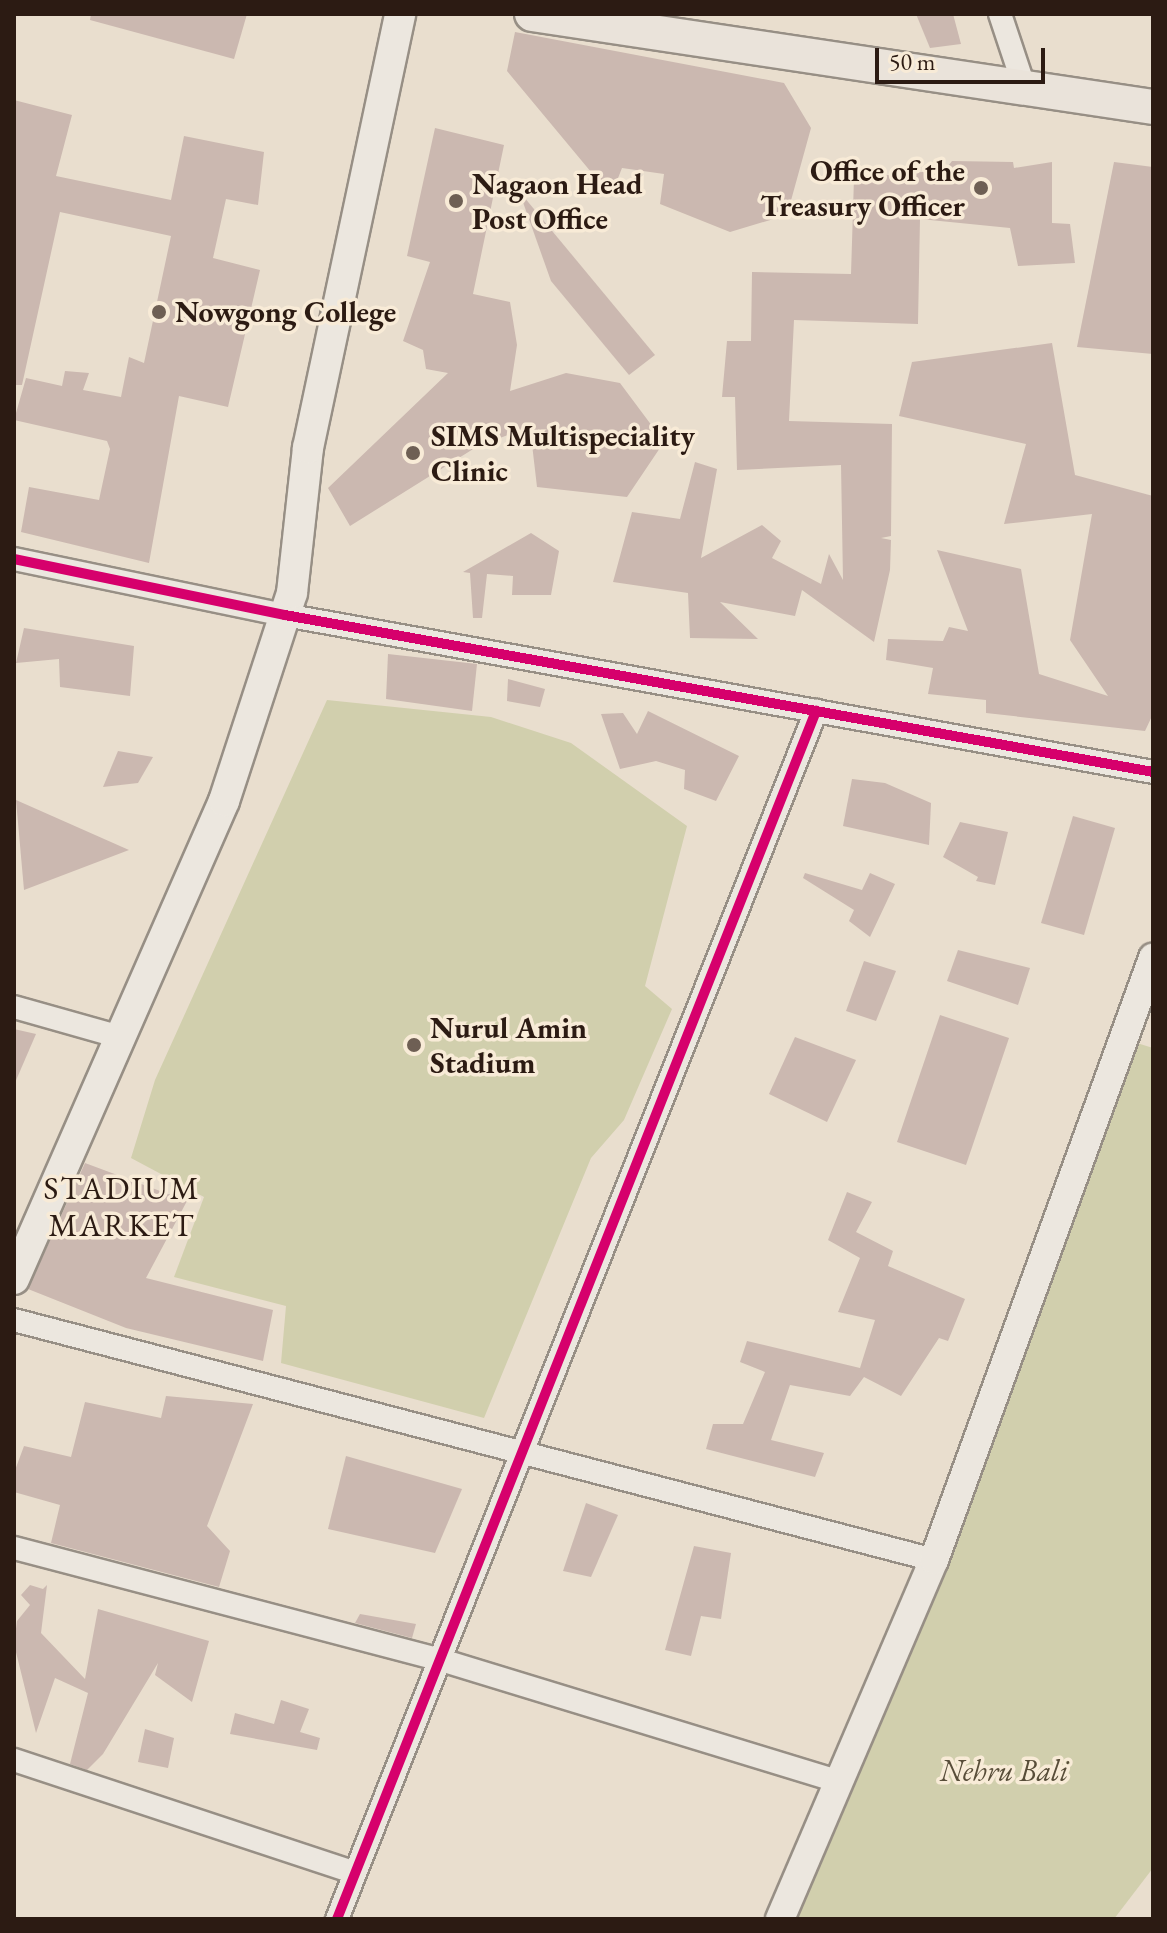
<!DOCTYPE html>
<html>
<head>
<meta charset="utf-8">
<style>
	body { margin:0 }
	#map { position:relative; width:1167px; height:1933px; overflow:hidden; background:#e9dece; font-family:"EB Garamond",serif }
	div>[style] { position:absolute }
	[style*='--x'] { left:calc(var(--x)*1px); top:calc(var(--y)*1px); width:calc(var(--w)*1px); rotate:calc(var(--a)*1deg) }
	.green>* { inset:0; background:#d1cfad }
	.building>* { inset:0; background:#cbb8b0 }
	.roads { filter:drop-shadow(2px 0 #978f85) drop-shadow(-2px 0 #978f85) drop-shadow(0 2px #978f85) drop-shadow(0 -2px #978f85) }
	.minor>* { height:22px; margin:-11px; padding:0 11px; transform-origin:11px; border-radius:11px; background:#ece7df }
	.tertiary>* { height:28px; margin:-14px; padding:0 14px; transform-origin:14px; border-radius:14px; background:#ece7df }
	.secondary>* { height:30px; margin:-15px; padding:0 15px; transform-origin:15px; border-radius:15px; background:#ece7df }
	.primary>* { height:34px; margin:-17px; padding:0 17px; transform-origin:17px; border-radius:17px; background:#eae3da }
	.cycleway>* { height:10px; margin:-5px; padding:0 5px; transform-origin:5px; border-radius:5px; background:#d6006c }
	.dots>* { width:22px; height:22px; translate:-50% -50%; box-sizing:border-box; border:4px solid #f8ebd7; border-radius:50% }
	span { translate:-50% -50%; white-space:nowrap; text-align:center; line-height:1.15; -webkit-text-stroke:7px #f8ebd7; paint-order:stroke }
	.poi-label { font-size:30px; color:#2c1b13; font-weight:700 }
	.right { translate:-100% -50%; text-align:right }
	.left { translate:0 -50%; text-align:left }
	.park-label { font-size:30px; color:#584d39; font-style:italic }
	.neighbourhood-label { font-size:32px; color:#2c1b13; letter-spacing:2px }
	.frame { position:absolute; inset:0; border:16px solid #2c1b13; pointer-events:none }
	.scale { position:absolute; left:875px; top:48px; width:170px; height:36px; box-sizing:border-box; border:4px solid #2c1b13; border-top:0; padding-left:10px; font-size:24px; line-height:28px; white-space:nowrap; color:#2c1b13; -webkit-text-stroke:6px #f8ebd7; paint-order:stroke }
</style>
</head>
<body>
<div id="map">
	<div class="green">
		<div style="clip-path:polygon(327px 700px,491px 717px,571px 743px,687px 826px,645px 986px,672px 1009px,624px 1120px,591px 1158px,484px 1418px,281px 1363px,286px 1306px,174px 1277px,204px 1197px,131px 1158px,155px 1080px)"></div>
		<div style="clip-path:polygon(1124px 1039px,1153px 1048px,1153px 1868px,1114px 1919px,780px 1919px)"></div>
	</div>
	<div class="building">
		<div style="clip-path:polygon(91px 14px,247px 14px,234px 59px,90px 20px)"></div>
		<div style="clip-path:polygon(916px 14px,953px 14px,961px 44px,930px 48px)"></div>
		<div style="clip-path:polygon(515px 32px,784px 83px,811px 128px,787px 215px,730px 232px,660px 204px,664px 174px,622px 168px,611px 196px,507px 71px)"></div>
		<div style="clip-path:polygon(14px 100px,72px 115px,56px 176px,171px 200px,184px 136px,264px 152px,258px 205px,226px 199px,213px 258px,260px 270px,228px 407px,179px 396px,149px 563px,21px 532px,29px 487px,99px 500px,110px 449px,107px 441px,14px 420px,26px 378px,62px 386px,65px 371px,89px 373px,83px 390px,121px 397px,129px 357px,144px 363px,171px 236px,60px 212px,22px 385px,14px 385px)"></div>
		<div style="clip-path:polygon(435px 128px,504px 145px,473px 294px,510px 302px,517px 345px,510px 391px,566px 373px,620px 383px,664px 442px,627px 497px,537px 487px,530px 427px,478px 446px,350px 526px,328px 488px,448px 373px,426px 369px,423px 350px,403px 341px,430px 262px,407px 256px)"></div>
		<div style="clip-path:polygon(952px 161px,1013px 162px,1014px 168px,1052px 162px,1052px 223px,1070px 224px,1075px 263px,1018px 266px,1010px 228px,920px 219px,918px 324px,794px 320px,789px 421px,892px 424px,891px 536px,881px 538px,891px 540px,890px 570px,874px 642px,802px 590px,795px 616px,720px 602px,758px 639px,690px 638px,688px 593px,613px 582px,632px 512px,680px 519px,695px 462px,717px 469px,701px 558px,762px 525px,781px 541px,772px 558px,821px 584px,829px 554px,843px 580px,841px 465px,737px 470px,735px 397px,722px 397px,727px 341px,751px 341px,752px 272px,851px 274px,854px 178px,945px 170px)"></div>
		<div style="clip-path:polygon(1114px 162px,1153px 167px,1153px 354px,1077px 347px)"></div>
		<div style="clip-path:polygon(519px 191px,655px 355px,629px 375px,551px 281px)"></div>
		<div style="clip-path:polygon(1052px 343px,1075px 475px,1153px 496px,1153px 714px,1145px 731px,986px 713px,986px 700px,928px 694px,933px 668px,886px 660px,888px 639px,943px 641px,949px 627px,968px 631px,937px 550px,1021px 569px,1039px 674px,1108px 696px,1070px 640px,1092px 514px,1004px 524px,1026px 444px,899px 416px,912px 362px)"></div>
		<div style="clip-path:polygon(531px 533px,559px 551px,551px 595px,512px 595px,513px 576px,487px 574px,482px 618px,473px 618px,470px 573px,463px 572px)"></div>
		<div style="clip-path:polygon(24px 628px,134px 646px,130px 696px,60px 687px,59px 659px,16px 663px)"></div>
		<div style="clip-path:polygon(388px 654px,477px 664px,472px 711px,386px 699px)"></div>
		<div style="clip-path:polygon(508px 679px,545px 689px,540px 707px,507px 701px)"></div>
		<div style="clip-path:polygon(648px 711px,739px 756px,716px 801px,684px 789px,685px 770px,656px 761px,620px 769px,601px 714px,623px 713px,637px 734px)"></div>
		<div style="clip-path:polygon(118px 751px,153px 757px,138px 783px,103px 787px)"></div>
		<div style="clip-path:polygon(852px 779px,885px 783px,931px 803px,929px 845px,843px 826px)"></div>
		<div style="clip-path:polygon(16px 800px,129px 850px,24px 890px)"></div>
		<div style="clip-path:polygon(1073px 816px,1115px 828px,1084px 935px,1041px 923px)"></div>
		<div style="clip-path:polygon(960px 822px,1008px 832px,995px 885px,976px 881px,978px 877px,943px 857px)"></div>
		<div style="clip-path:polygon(805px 873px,862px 890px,870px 873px,895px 884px,870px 937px,849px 921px,854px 910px,803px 878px)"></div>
		<div style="clip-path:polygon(958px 950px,1030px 968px,1018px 1005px,947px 981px)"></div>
		<div style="clip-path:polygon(864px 961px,896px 971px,876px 1021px,846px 1011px)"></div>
		<div style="clip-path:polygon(940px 1015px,1009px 1038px,966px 1165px,897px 1142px)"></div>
		<div style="clip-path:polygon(14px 1029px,36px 1034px,14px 1085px)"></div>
		<div style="clip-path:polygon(795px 1037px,856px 1060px,827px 1122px,769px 1094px)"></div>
		<div style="clip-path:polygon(85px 1163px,187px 1201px,146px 1278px,273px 1310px,263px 1361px,126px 1328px,28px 1289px)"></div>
		<div style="clip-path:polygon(847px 1192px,872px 1202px,856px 1232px,893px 1251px,888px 1266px,965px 1299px,948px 1341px,939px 1338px,901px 1396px,864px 1377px,850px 1396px,790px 1385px,771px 1440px,824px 1453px,815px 1477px,706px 1449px,713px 1424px,743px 1424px,765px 1372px,740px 1362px,747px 1341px,860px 1368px,875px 1320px,838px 1312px,860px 1258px,828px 1240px)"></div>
		<div style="clip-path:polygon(166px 1396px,253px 1404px,207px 1526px,230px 1551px,219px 1587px,51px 1543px,60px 1505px,14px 1492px,14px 1473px,24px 1446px,71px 1457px,85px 1402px,161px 1418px)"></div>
		<div style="clip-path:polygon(346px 1456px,462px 1489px,435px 1553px,328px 1529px)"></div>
		<div style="clip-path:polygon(586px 1503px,618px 1515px,591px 1577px,563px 1571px)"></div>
		<div style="clip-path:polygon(694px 1546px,731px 1553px,721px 1619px,701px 1616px,691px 1656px,665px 1650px)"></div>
		<div style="clip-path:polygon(30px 1585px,43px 1589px,47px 1585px,41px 1633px,85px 1679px,98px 1609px,209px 1641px,192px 1702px,155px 1675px,158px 1663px,103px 1754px,87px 1770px,70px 1764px,88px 1693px,55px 1678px,36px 1733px,14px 1644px,17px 1621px,30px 1605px,21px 1595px)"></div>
		<div style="clip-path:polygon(360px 1614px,416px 1624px,412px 1638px,355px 1623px)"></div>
		<div style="clip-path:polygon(281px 1700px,309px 1709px,300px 1732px,320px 1738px,317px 1750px,230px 1734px,235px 1713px,274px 1724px)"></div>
		<div style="clip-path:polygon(145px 1729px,174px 1738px,168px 1768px,138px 1762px)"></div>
	</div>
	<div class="roads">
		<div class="minor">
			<div style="--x:1000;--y:14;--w:79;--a:71.6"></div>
			<div style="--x:14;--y:559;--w:277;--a:11.7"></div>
			<div style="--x:285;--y:615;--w:882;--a:10.25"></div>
			<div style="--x:14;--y:1007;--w:110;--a:15.8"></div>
			<div style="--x:14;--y:1320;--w:951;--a:14.62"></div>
			<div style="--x:14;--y:1548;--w:441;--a:14.7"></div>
			<div style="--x:441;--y:1660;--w:416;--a:17"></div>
			<div style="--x:14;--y:1760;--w:359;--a:18.3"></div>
			<div style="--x:337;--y:1919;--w:1300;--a:-68.37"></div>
		</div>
		<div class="tertiary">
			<div style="--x:780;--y:1919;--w:391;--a:-66.8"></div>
			<div style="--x:934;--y:1560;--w:641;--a:-70.01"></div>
		</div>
		<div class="secondary">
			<div style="--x:14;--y:1279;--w:522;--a:-66.28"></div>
			<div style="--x:224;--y:801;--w:219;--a:-71.9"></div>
			<div style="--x:292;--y:593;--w:146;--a:-83.7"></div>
			<div style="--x:308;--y:448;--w:444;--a:-78"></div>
		</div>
		<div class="primary">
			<div style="--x:532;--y:14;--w:628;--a:8.52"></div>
		</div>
	</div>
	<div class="cycleway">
		<div style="--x:14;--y:559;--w:277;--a:11.7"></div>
		<div style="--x:285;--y:615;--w:882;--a:10.25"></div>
		<div style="--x:337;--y:1919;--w:1300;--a:-68.37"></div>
	</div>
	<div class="dots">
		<div style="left:981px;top:188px;background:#6e5f54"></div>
		<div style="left:456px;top:201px;background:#6e5f54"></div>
		<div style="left:159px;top:312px;background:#6e5f54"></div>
		<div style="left:413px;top:453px;background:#6e5f54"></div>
		<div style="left:414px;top:1045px;background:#6e5f54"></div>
	</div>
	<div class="poi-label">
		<span class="right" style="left:965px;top:188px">Office of the<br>Treasury Officer</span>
		<span class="left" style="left:472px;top:201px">Nagaon Head<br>Post Office</span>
		<span class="left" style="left:175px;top:312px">Nowgong College</span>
		<span class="left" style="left:431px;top:453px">SIMS Multispeciality<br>Clinic</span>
		<span class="left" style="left:430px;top:1045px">Nurul Amin<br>Stadium</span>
	</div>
	<div class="park-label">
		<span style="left:1004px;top:1771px">Nehru Bali</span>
	</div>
	<div class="neighbourhood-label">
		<span style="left:122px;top:1207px">STADIUM<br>MARKET</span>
	</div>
	<div class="frame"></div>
	<div class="scale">50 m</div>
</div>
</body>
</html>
